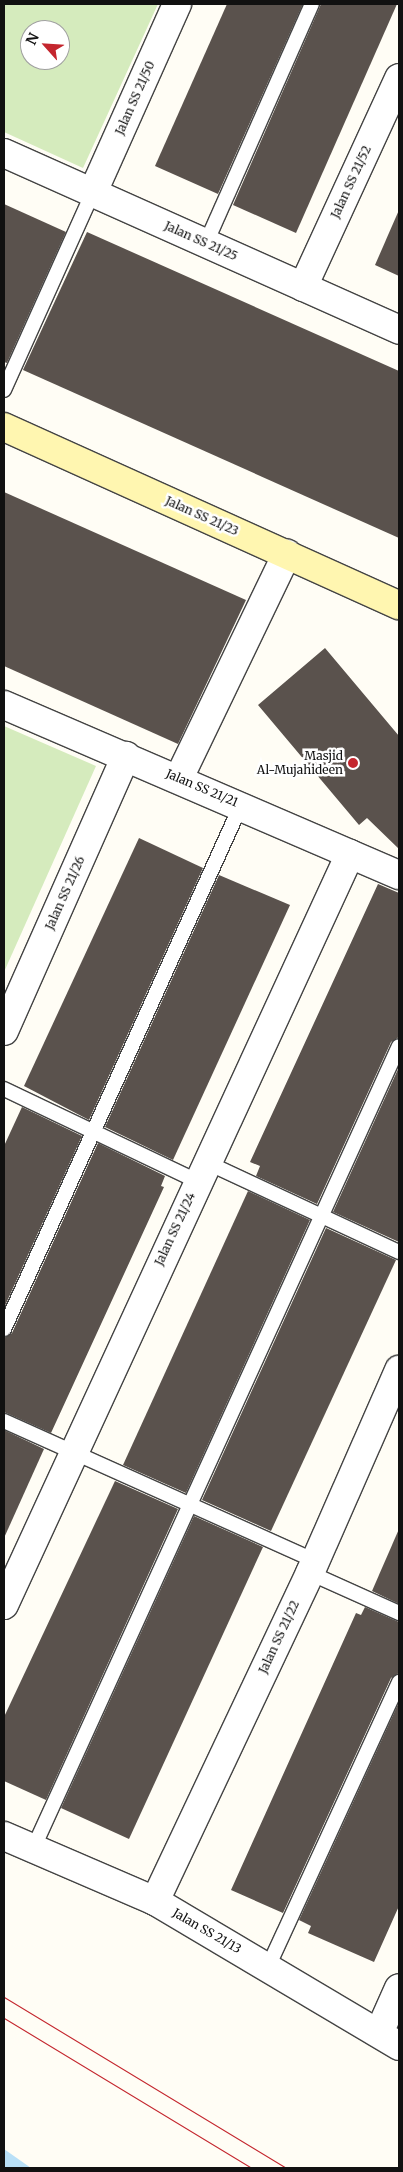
<!DOCTYPE html>
<html>
<head>
<meta charset="utf-8">
<style>
	body { margin:0 }
	#map { position:relative; width:403px; height:2172px; overflow:hidden; background:#fffdf5; font-family:Merriweather,serif }
	div>[style] { position:absolute }
	[style*='--x'] { left:calc(var(--x)*1px); top:calc(var(--y)*1px); width:calc(var(--w)*1px); rotate:calc(var(--a)*1deg) }
	.green>* { inset:0; background:#d5ebbd }
	.water>* { inset:0; background:#b9e0f7 }
	.building>* { inset:0; background:#5a524d }
	.roads { filter:drop-shadow(1px 0 #444) drop-shadow(-1px 0 #444) drop-shadow(0 1px #444) drop-shadow(0 -1px #444) }
	.lane>* { height:14px; margin:-7px; padding:0 7px; transform-origin:7px; border-radius:7px; background:#fff }
	.street>* { height:28px; margin:-14px; padding:0 14px; transform-origin:14px; border-radius:14px; background:#fff }
	.secondary>* { height:28px; margin:-14px; padding:0 14px; transform-origin:14px; border-radius:14px; background:#fff6b0 }
	.tram>* { height:1px; margin:-0.5px; padding:0 0.5px; transform-origin:0.5px; border-radius:0.5px; background:#c4262e }
	.dots>* { width:14px; height:14px; translate:-50% -50%; box-sizing:border-box; border:2px solid #fff; border-radius:50% }
	span { translate:-50% -50%; white-space:nowrap; text-align:center; line-height:1.15; -webkit-text-stroke:5px #fff; paint-order:stroke }
	.street-label { font-size:12px; color:#111 }
	.poi-label { font-size:12px; color:#111 }
	.right { translate:-100% -50%; text-align:right }
	.frame { position:absolute; inset:0; border:5px solid #111; pointer-events:none }
	.north { position:absolute; left:20px; top:20px; width:50px; height:50px; box-sizing:border-box; background:#fff; border:1px solid #a0a0a0; border-radius:50%; rotate:296deg; font-size:14px; font-weight:700; line-height:20px; text-align:center; color:#111 }
	.north::after { content:''; display:block; margin:auto; width:18px; height:22px; background:#c4262e; clip-path:polygon(50% 0,100% 100%,50% 72%,0 100%) }
</style>
</head>
<body>
<div id="map">
	<div class="green">
		<div style="clip-path:polygon(evenodd,4px 4px,158px 4px,83px 168px,4px 132px,4px 4px,30px 30px,60px 30px,60px 60px,30px 60px,30px 30px)"></div>
		<div style="clip-path:polygon(4px 726px,96px 766px,4px 972px)"></div>
	</div>
	<div class="water">
		<div style="clip-path:polygon(4px 2149px,31px 2168px,4px 2168px)"></div>
	</div>
	<div class="building">
		<div style="clip-path:polygon(227px 4px,303px 4px,218px 194px,155px 166px)"></div>
		<div style="clip-path:polygon(321px 4px,397px 4px,296px 233px,233px 205px)"></div>
		<div style="clip-path:polygon(4px 204px,66px 232px,7px 363px,4px 362px)"></div>
		<div style="clip-path:polygon(399px 210px,399px 276px,375px 265px)"></div>
		<div style="clip-path:polygon(87px 232px,399px 371px,399px 538px,23px 370px)"></div>
		<div style="clip-path:polygon(4px 492px,246px 600px,178px 744px,4px 666px)"></div>
		<div style="clip-path:polygon(325px 648px,399px 736px,399px 849px,367px 818px,359px 825px,258px 705px)"></div>
		<div style="clip-path:polygon(139px 838px,203px 868px,89px 1120px,24px 1086px)"></div>
		<div style="clip-path:polygon(219px 875px,290px 905px,173px 1160px,105px 1127px)"></div>
		<div style="clip-path:polygon(378px 884px,399px 893px,399px 1037px,391px 1042px,317px 1204px,256px 1176px,260px 1166px,250px 1162px)"></div>
		<div style="clip-path:polygon(399px 1067px,399px 1242px,333px 1212px)"></div>
		<div style="clip-path:polygon(22px 1107px,82px 1136px,4px 1308px,4px 1146px)"></div>
		<div style="clip-path:polygon(98px 1143px,165px 1176px,161px 1186px,164px 1187px,51px 1433px,4px 1412px,4px 1338px,12px 1333px)"></div>
		<div style="clip-path:polygon(248px 1191px,310px 1220px,186px 1493px,123px 1465px)"></div>
		<div style="clip-path:polygon(326px 1228px,396px 1260px,271px 1531px,202px 1500px)"></div>
		<div style="clip-path:polygon(4px 1430px,44px 1449px,4px 1538px)"></div>
		<div style="clip-path:polygon(115px 1481px,178px 1509px,46px 1800px,4px 1781px,4px 1717px)"></div>
		<div style="clip-path:polygon(194px 1516px,263px 1547px,129px 1839px,61px 1808px)"></div>
		<div style="clip-path:polygon(399px 1529px,399px 1604px,372px 1591px)"></div>
		<div style="clip-path:polygon(365px 1607px,399px 1622px,399px 1673px,391px 1678px,283px 1913px,231px 1890px,356px 1613px,361px 1615px)"></div>
		<div style="clip-path:polygon(399px 1702px,399px 1906px,374px 1962px,308px 1933px,311px 1926px,299px 1920px)"></div>
	</div>
	<div class="roads">
		<div class="lane">
			<div style="--x:206;--y:243;--w:261;--a:-66.1"></div>
			<div style="--x:4;--y:390;--w:217;--a:-65.8"></div>
			<div style="--x:4;--y:1089;--w:214;--a:25.5"></div>
			<div style="--x:206;--y:1162;--w:213;--a:25"></div>
			<div style="--x:4;--y:1329;--w:575;--a:-65.66"></div>
			<div style="--x:4;--y:1421;--w:341;--a:24.2"></div>
			<div style="--x:310;--y:1573;--w:98;--a:24.2"></div>
			<div style="--x:33;--y:1849;--w:882;--a:-65.5"></div>
			<div style="--x:268;--y:1967;--w:314;--a:-65.3"></div>
		</div>
		<div class="street">
			<div style="--x:4;--y:153;--w:433;--a:24.1"></div>
			<div style="--x:93;--y:192;--w:206;--a:-65.9"></div>
			<div style="--x:303;--y:287;--w:230;--a:-65.3"></div>
			<div style="--x:4;--y:705;--w:430;--a:23.3"></div>
			<div style="--x:179;--y:778;--w:249;--a:-64.3"></div>
			<div style="--x:4;--y:1031;--w:301;--a:-66.1"></div>
			<div style="--x:4;--y:1605;--w:827;--a:-65.26"></div>
			<div style="--x:4;--y:1836;--w:164;--a:23.3"></div>
			<div style="--x:155;--y:1901;--w:284;--a:30.7"></div>
			<div style="--x:155;--y:1901;--w:363;--a:-64.7"></div>
			<div style="--x:310;--y:1573;--w:222;--a:-66.3"></div>
			<div style="--x:379;--y:2033;--w:49;--a:-66"></div>
		</div>
		<div class="secondary">
			<div style="--x:4;--y:427;--w:433;--a:24.3"></div>
		</div>
	</div>
	<div class="tram">
		<div style="--x:4;--y:1997;--w:330;--a:31.2"></div>
		<div style="--x:4;--y:2018;--w:290;--a:31.2"></div>
	</div>
	<div class="dots">
		<div style="left:353px;top:763px;background:#c4262e"></div>
	</div>
	<div class="street-label">
		<span style="left:135px;top:98px;rotate:-66deg">Jalan SS 21/50</span>
		<span style="left:351px;top:182px;rotate:-65deg">Jalan SS 21/52</span>
		<span style="left:201px;top:241px;rotate:24deg">Jalan SS 21/25</span>
		<span style="left:202px;top:516px;rotate:24deg">Jalan SS 21/23</span>
		<span style="left:202px;top:788px;rotate:23deg">Jalan SS 21/21</span>
		<span style="left:65px;top:893px;rotate:-66deg">Jalan SS 21/26</span>
		<span style="left:175px;top:1229px;rotate:-65deg">Jalan SS 21/24</span>
		<span style="left:279px;top:1637px;rotate:-65deg">Jalan SS 21/22</span>
		<span style="left:207px;top:1931px;rotate:30deg">Jalan SS 21/13</span>
	</div>
	<div class="poi-label">
		<span class="right" style="left:343px;top:763px">Masjid<br>Al-Mujahideen</span>
	</div>
	<div class="frame"></div>
	<div class="north">N</div>
</div>
</body>
</html>
